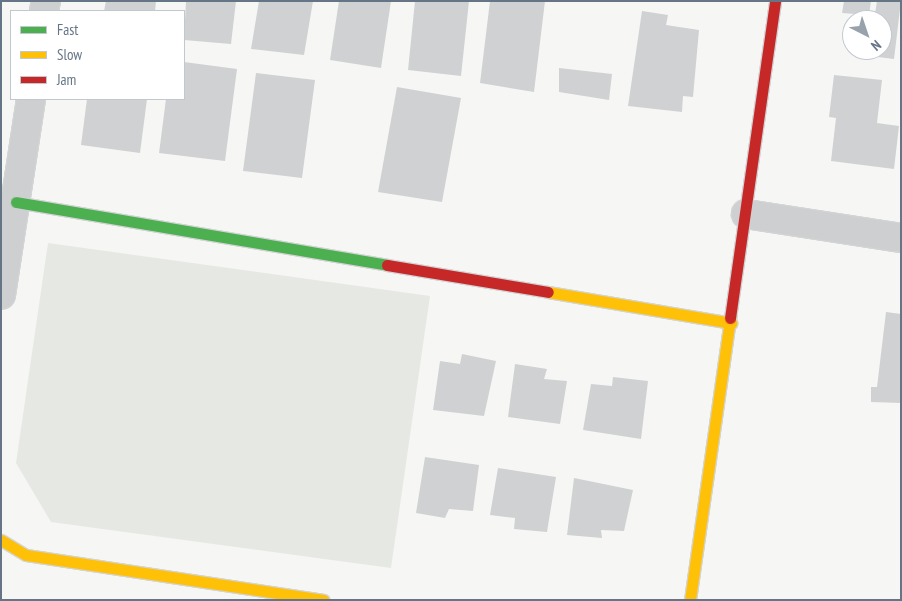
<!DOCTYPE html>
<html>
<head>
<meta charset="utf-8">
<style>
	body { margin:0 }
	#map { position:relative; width:902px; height:601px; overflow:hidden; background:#f6f6f5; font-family:"PT Sans Narrow",sans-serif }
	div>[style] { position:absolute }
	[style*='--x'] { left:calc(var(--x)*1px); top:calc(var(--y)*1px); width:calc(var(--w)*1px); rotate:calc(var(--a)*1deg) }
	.green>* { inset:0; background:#e6e9e3 }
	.building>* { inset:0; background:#d0d1d2 }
	.roads { filter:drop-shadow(1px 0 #d3d4d5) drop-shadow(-1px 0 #d3d4d5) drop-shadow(0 1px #d3d4d5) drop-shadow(0 -1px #d3d4d5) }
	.street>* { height:28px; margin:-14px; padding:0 14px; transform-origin:14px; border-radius:14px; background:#cecfd0 }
	.fast>* { height:11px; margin:-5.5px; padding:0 5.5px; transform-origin:5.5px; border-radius:5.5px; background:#4caf50 }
	.slow>* { height:11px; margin:-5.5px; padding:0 5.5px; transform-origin:5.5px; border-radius:5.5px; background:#ffc107 }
	.jam>* { height:11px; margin:-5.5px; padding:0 5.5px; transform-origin:5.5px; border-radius:5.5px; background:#c62828 }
	span { translate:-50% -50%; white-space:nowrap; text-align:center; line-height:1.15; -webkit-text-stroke:5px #fff; paint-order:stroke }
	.frame { position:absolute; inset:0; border:2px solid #667586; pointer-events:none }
	.legend { position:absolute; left:10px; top:10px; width:175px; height:90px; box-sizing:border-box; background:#fff; border:1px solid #c2c8cf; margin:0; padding:6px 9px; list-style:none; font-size:15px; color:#667586 }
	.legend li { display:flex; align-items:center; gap:10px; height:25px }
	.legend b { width:25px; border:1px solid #c2c8cf }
	.north { position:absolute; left:842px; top:10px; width:50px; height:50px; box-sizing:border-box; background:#fff; border:1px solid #c2c8cf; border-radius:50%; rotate:139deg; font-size:14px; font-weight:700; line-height:20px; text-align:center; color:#667586 }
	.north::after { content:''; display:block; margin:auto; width:18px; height:22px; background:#98a2ad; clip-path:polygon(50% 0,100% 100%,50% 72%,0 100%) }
</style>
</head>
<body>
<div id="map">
	<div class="green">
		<div style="clip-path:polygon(48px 243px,430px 296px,391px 568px,51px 522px,16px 463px)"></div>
	</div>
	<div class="building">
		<div style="clip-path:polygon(106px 1px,156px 1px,155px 11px,104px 11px)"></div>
		<div style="clip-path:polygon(186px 1px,236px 1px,231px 44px,184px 40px)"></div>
		<div style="clip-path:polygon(259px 1px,313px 1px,304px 55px,251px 49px)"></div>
		<div style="clip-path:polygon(339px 1px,391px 1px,381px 68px,330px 60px)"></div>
		<div style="clip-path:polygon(415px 1px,469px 1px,461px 76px,408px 70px)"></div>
		<div style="clip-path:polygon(490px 1px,545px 1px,534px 92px,480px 83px)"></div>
		<div style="clip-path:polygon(844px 1px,871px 1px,869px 15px,842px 13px)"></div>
		<div style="clip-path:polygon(877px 1px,901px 1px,894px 59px,869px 56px,870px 50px,882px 50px,882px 20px,874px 20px)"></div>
		<div style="clip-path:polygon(642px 11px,668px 15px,666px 25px,699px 30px,693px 97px,683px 96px,682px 112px,628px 106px)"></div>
		<div style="clip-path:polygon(184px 62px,237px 69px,225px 161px,159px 153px,166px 99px,184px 99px)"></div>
		<div style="clip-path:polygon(559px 68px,612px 74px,609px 100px,559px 92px)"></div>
		<div style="clip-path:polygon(256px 73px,315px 80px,302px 178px,243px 171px)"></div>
		<div style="clip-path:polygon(834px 75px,882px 80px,877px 123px,899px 126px,894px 169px,831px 161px,836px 118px,829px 117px)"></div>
		<div style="clip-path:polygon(397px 87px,461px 98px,442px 202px,378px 192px)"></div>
		<div style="clip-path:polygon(87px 99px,147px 99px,140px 153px,81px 145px)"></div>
		<div style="clip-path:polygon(886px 312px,901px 314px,901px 403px,871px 402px,871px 387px,877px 387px)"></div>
		<div style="clip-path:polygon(462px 354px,496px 361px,484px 416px,433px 410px,440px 361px,460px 364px)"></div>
		<div style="clip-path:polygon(515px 364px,547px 369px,544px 379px,567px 381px,560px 424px,508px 417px)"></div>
		<div style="clip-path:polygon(613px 377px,648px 381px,641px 439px,583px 430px,591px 384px,612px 386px)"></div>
		<div style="clip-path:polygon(425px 457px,479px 465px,473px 511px,449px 509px,445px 518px,416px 513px)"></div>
		<div style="clip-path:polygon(498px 468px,556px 477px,547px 532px,514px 529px,515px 518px,490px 515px)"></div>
		<div style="clip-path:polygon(574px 478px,633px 490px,624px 531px,601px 530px,602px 538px,567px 535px)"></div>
	</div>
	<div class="roads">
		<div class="street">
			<div style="--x:44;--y:11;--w:10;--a:-79"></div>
			<div style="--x:746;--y:214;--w:157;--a:8.8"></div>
			<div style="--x:1;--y:295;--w:198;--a:-81.3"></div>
		</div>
		<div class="fast">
			<div style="--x:16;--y:202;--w:376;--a:9.6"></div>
		</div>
		<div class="slow">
			<div style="--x:548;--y:292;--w:186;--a:9.6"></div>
			<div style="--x:1;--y:540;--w:29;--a:31"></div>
			<div style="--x:26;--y:555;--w:301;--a:8.6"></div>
			<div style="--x:690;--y:600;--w:285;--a:-81.9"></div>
		</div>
		<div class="jam">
			<div style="--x:387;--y:265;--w:163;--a:9.5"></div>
			<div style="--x:730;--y:318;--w:320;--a:-81.9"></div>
		</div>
	</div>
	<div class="frame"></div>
	<ul class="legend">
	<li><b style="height:6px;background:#4caf50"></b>Fast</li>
	<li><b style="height:6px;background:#ffc107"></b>Slow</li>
	<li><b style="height:6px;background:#c62828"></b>Jam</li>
	</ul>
	<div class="north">N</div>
</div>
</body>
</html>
